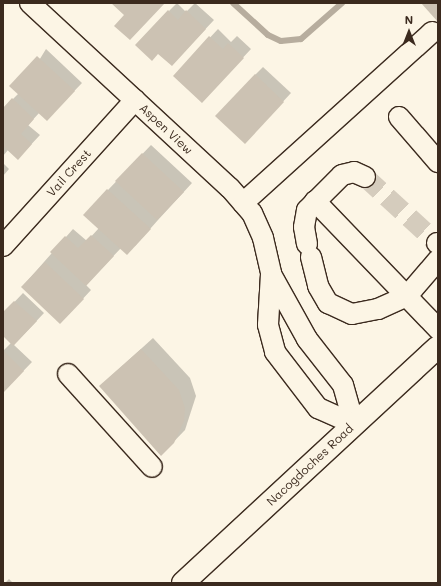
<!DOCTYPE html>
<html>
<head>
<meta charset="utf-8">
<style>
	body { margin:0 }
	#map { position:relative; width:441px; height:586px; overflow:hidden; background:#fcf5e5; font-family:Mali,sans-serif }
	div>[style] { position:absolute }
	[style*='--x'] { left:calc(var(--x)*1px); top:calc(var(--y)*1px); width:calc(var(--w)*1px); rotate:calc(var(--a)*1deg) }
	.shadow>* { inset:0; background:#0003 }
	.stream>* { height:6px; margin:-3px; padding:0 3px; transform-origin:3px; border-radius:3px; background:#b7ad9e }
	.building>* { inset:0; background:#ccc2b3 }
	.minor-tunnel>* { height:20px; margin-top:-10px; transform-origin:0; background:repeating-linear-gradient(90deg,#d5ccbd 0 20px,transparent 0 30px) }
	.roads { filter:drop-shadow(1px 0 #3b2a1e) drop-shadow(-1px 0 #3b2a1e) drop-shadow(0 1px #3b2a1e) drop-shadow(0 -1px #3b2a1e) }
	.minor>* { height:20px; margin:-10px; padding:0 10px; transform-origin:10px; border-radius:10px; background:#fcf5e5 }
	.major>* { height:22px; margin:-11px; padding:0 11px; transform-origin:11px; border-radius:11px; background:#fcf5e5 }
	span { translate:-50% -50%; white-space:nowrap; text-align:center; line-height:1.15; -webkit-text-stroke:3.5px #fcf5e5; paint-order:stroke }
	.street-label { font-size:12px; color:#3b2a1e }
	.frame { position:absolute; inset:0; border:4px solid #3b2a1e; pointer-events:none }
	.north { position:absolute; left:389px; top:12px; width:40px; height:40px; -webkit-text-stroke:3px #fcf5e5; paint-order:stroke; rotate:0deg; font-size:11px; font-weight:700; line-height:16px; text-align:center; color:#3b2a1e }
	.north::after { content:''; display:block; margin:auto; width:14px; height:18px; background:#3b2a1e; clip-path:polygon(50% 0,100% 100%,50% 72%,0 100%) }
</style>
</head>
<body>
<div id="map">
	<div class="shadow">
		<div style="clip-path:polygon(177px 3px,186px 12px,195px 3px,214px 20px,180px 56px,169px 11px)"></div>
		<div style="clip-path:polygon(218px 29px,231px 42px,237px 36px,251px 49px,210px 93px,174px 76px)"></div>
		<div style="clip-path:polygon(46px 49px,82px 83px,55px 111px,40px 112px,28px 125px,40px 135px,26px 150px,8px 150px,3px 156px,3px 109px,19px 93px)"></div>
		<div style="clip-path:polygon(263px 67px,291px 93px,253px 134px,255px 75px)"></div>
		<div style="clip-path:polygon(151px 145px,192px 183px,158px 220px,135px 246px,121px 248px,86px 285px,91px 290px,68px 315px,22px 287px,73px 229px,87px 241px,99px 228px,108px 190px)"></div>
		<div style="clip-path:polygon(3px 163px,9px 169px,3px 176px)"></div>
		<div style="clip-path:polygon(23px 293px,44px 313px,14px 345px,32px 362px,3px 392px,3px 351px,11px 343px,3px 335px,3px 314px)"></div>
		<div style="clip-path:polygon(153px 338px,190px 378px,196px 396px,185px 430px,161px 455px,100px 386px)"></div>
		<div style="clip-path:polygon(9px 579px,13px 583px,5px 583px)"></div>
	</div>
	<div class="stream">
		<div style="--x:233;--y:3;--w:47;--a:42.4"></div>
		<div style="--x:268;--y:35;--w:14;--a:25"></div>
		<div style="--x:281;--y:41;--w:20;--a:-6"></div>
		<div style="--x:301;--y:39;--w:55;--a:-41.3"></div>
	</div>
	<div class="building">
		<div style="clip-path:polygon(111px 3px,165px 3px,130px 40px,114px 26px,124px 15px)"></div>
		<div style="clip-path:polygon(421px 3px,438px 3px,438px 22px)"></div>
		<div style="clip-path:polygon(168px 10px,178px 20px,186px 10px,206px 29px,172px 66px,158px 54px,152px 61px,135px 45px)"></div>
		<div style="clip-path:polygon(209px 36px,223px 49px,228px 43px,244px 58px,202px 103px,173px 76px)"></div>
		<div style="clip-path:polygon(37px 56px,75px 91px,47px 121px,9px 86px)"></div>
		<div style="clip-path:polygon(255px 74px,284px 102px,245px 144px,215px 116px)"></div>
		<div style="clip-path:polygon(12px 98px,34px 119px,21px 134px,32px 144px,18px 160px,3px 146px,3px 108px)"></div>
		<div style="clip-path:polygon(142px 153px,184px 192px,157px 220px,115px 181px)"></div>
		<div style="clip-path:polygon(107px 189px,151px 229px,127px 255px,83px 215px)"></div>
		<div style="clip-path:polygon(91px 235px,114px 256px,86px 286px,50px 252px,65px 236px,78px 248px)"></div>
		<div style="clip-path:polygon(45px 262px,84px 299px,60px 324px,21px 287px)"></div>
		<div style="clip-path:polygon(14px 301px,37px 321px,13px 346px,3px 336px,3px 312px)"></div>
		<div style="clip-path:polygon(141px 349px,179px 390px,185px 408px,184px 421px,174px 443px,161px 456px,99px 386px)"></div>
		<div style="clip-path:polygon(3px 350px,24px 371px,3px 393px)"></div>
	</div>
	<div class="minor-tunnel">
		<div style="--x:365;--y:177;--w:98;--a:42.5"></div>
	</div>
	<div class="roads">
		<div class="minor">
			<div style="--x:30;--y:3;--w:272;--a:42.8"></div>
			<div style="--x:230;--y:188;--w:33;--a:49"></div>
			<div style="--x:252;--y:213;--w:27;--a:66"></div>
			<div style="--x:263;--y:238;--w:37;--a:77"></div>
			<div style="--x:271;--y:274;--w:74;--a:61"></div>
			<div style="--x:307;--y:339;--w:58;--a:52"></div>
			<div style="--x:343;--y:385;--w:41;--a:74.2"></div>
			<div style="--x:399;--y:117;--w:60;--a:49.1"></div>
			<div style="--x:315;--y:201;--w:178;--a:46.1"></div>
			<div style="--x:243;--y:203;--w:255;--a:-42.1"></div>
			<div style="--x:437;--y:243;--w:1;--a:45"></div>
			<div style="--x:307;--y:244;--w:17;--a:-100"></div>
			<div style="--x:304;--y:227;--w:17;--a:-80"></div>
			<div style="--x:307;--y:210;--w:49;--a:-45"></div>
			<div style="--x:342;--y:175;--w:12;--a:-14"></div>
			<div style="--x:354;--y:172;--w:12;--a:24"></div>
			<div style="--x:3;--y:246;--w:197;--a:-47.9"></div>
			<div style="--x:311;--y:257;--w:30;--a:76"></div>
			<div style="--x:318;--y:286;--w:20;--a:60"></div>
			<div style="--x:328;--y:303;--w:26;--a:25"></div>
			<div style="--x:352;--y:314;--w:26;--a:-11"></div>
			<div style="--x:378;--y:309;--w:32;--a:-24"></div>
			<div style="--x:407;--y:296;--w:48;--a:-49.3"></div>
			<div style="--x:271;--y:274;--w:51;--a:93.4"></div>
			<div style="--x:268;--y:325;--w:28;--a:75"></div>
			<div style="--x:275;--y:352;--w:71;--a:52.5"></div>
			<div style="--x:318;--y:408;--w:39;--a:24"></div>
			<div style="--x:68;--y:374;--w:125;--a:47.9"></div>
		</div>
		<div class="major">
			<div style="--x:183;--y:583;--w:347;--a:-42.8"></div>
		</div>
	</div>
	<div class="street-label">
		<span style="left:166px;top:129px;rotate:43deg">Aspen View</span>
		<span style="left:69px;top:173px;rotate:-48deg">Vail Crest</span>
		<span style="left:310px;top:465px;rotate:-43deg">Nacogdoches Road</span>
	</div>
	<div class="frame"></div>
	<div class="north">N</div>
</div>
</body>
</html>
